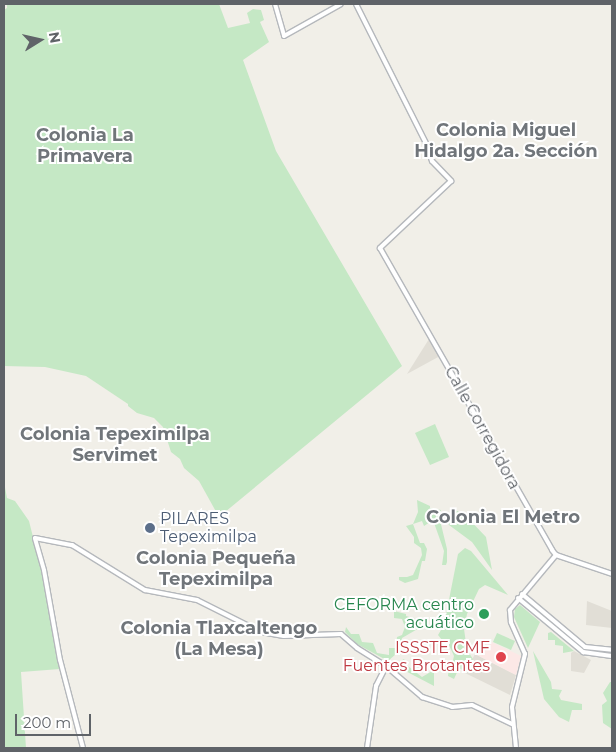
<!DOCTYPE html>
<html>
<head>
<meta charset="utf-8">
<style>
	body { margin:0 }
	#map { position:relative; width:616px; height:752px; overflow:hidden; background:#f1efe8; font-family:Montserrat,sans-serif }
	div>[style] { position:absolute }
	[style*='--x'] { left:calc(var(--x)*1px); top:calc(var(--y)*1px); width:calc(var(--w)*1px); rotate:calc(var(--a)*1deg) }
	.education>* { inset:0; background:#e1ded6 }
	.medical>* { inset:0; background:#fce8e6 }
	.green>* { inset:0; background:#c5e8c5 }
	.roads { filter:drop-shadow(1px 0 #b5b8bc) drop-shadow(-1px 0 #b5b8bc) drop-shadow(0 1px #b5b8bc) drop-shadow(0 -1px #b5b8bc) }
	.minor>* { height:4px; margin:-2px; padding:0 2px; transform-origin:2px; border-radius:2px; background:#fff }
	.dots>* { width:14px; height:14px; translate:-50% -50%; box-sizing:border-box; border:2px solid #fff; border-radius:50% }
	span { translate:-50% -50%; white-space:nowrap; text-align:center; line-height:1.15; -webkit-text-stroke:4px #fff; paint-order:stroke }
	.street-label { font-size:16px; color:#5f6368 }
	.service-label { font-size:16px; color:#4e5e75 }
	.left { translate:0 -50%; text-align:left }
	.leisure-label { font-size:16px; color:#27864d }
	.right { translate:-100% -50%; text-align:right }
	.health-label { font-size:16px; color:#be3a42 }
	.neighbourhood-label { font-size:18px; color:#70757a; font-weight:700 }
	.frame { position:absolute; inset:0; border:5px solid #5f6368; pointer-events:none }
	.north { position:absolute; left:15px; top:15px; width:50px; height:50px; -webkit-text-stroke:4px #fff; paint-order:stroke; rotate:80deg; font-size:14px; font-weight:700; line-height:20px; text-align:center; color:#5f6368 }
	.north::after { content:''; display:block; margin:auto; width:18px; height:22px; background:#5f6368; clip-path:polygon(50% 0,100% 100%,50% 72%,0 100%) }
	.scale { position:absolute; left:15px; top:714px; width:76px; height:22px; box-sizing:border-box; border:2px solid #5f6368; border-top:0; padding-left:6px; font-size:15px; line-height:18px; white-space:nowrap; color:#5f6368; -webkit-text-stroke:4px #fff; paint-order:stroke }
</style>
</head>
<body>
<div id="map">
	<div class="education">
		<div style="clip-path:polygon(429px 339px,440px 356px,407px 374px)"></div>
		<div style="clip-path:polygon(587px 601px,612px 611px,612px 628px,586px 625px)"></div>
		<div style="clip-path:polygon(574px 651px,591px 660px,584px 673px,571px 671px,571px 653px)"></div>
		<div style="clip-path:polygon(475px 654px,516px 675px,510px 695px,465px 673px)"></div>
	</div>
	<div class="medical">
		<div style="clip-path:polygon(483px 638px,521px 656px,516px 675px,475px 654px)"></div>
	</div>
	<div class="green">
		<div style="clip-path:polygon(7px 4px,219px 4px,228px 28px,250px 23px,247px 13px,253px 9px,261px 10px,264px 20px,260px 22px,269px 42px,243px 60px,276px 151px,402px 366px,219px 517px,199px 481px,184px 468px,180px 459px,171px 452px,163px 427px,154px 418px,137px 413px,128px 406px,128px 404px,86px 376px,45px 367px,4px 366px,4px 10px,7px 8px)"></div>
		<div style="clip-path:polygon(435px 424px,449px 457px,430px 465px,415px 433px)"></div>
		<div style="clip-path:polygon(4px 482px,7px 498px,15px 501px,29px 521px,41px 569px,60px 669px,21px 672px,26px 748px,4px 748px)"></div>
		<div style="clip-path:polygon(417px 500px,430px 506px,430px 508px,441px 510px,439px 516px,447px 549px,447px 562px,446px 565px,442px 565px,444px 551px,433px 520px,424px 526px,422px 521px,413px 524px,420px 543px,424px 543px,427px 549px,425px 561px,422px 561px,418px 579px,405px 583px,399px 580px,399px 577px,407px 577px,413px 575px,422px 555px,421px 548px,414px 543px,414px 537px,406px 526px,413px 524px,418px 512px)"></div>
		<div style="clip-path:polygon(455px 510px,464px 514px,486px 537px,492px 570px,472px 542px,449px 525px,445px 516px)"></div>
		<div style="clip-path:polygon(465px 548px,471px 551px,508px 595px,485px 585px,479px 589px,467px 614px,464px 629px,467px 650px,473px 659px,466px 672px,459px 668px,454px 679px,448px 676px,449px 666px,452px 664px,454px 656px,448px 643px,442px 640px,438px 635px,444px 625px,458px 554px)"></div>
		<div style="clip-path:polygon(520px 605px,540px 622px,528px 648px,514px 617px,515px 609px)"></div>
		<div style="clip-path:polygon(394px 611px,406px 614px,406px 616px,419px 620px,422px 624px,421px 627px,402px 638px,401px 644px,404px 647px,388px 661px,357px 644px,345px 632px,346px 627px,351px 634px,359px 634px,362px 642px,373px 643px,377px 653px,389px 655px,389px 648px,396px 648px,397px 637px,402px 635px,405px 627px,402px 619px,394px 618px)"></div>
		<div style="clip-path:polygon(551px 632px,574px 651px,563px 653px,563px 646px,555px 645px,555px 640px,548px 640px,548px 633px)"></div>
		<div style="clip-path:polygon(497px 633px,515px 641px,511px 650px,493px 642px)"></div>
		<div style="clip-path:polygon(533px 651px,551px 682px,552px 689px,562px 690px,559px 696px,561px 700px,582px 704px,582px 710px,572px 710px,569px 722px,559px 717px,544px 699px)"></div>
		<div style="clip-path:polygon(404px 659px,408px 666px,422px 677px,434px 670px,434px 686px,394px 665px)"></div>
		<div style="clip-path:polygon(610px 682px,612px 682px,612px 729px,603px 723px,602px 705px,607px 701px,603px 693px)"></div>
	</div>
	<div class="roads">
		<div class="minor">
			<div style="--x:275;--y:4;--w:33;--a:74"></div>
			<div style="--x:284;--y:36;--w:65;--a:-29.3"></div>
			<div style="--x:356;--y:4;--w:158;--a:63.3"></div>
			<div style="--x:427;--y:145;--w:17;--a:73"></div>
			<div style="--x:432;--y:161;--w:28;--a:46"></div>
			<div style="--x:451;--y:181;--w:98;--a:136.7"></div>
			<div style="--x:380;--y:248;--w:348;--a:60.3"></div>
			<div style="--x:552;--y:550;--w:6;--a:51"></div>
			<div style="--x:556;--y:555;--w:59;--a:18.7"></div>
			<div style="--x:522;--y:594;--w:82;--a:40.1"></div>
			<div style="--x:585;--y:647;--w:27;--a:6"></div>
			<div style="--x:518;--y:598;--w:85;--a:39.7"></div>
			<div style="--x:583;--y:652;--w:29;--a:8"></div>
			<div style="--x:83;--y:748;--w:91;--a:-104.6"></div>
			<div style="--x:60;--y:660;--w:91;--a:-100.1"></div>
			<div style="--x:44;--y:570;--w:33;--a:-106"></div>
			<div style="--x:35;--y:538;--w:38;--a:11"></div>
			<div style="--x:72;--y:545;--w:86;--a:31.7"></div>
			<div style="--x:145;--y:590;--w:53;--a:10.9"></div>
			<div style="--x:197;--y:600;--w:72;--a:26.6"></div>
			<div style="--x:261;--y:632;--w:23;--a:10"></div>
			<div style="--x:284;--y:636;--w:57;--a:-2"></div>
			<div style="--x:341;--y:634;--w:21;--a:41"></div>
			<div style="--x:357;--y:648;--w:34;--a:32"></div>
			<div style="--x:386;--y:666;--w:48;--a:40.7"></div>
			<div style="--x:422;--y:697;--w:32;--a:18"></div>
			<div style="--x:452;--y:707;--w:20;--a:-6"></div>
			<div style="--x:472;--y:705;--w:44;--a:25.4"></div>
			<div style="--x:367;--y:748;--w:63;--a:-81.7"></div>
			<div style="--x:376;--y:686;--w:22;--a:-63"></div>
			<div style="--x:516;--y:748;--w:41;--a:-95.6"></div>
			<div style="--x:512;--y:707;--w:55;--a:-76.2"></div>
			<div style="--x:525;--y:654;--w:35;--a:-114"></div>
			<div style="--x:511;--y:622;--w:12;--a:-95"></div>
			<div style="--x:510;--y:610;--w:72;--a:-50.1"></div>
		</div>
	</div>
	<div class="dots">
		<div style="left:150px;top:528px;background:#5c6f8a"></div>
		<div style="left:484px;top:614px;background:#2e9e5b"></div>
		<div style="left:501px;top:657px;background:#e0444e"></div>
	</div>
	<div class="street-label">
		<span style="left:482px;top:428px;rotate:61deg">Calle Corregidora</span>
	</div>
	<div class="service-label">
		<span class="left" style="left:160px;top:528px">PILARES<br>Tepeximilpa</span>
	</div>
	<div class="leisure-label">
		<span class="right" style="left:474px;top:614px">CEFORMA centro<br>acuático</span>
	</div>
	<div class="health-label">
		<span class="right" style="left:490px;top:657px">ISSSTE CMF<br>Fuentes Brotantes</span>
	</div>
	<div class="neighbourhood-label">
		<span style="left:506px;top:141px">Colonia Miguel<br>Hidalgo 2a. Sección</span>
		<span style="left:85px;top:146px">Colonia La<br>Primavera</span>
		<span style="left:115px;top:445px">Colonia Tepeximilpa<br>Servimet</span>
		<span style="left:503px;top:517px">Colonia El Metro</span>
		<span style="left:216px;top:569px">Colonia Pequeña<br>Tepeximilpa</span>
		<span style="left:219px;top:639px">Colonia Tlaxcaltengo<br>(La Mesa)</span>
	</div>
	<div class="frame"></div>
	<div class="north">N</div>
	<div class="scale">200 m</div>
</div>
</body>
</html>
